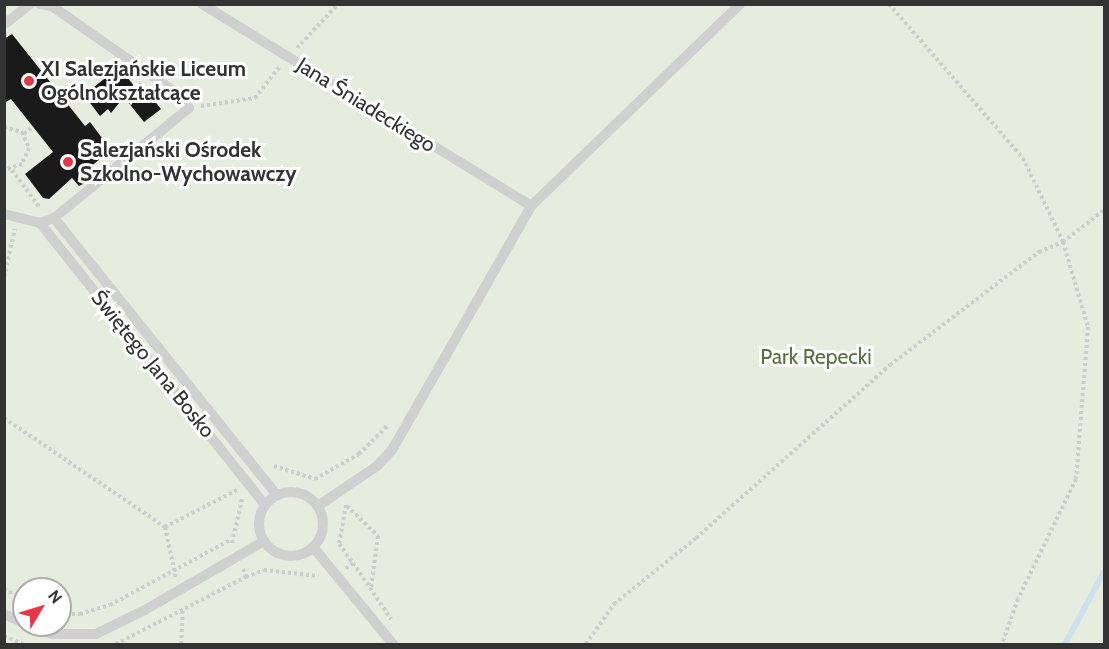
<!DOCTYPE html>
<html>
<head>
<meta charset="utf-8">
<style>
	body { margin:0 }
	#map { position:relative; width:1109px; height:649px; overflow:hidden; background:#fff; font-family:Cabin,sans-serif }
	div>[style] { position:absolute }
	[style*='--x'] { left:calc(var(--x)*1px); top:calc(var(--y)*1px); width:calc(var(--w)*1px); rotate:calc(var(--a)*1deg) }
	.green>* { inset:0; background:#e6ecde }
	.stream>* { height:6px; margin:-3px; padding:0 3px; transform-origin:3px; border-radius:3px; background:#cee2ee }
	.building>* { inset:0; background:#1a1a1a }
	.path>* { height:4px; margin-top:-2px; transform-origin:0; background:repeating-linear-gradient(90deg,#cdcdcd 0 3px,transparent 0 6px) }
	.lane>* { height:10px; margin:-5px; padding:0 5px; transform-origin:5px; border-radius:5px; background:#d0d0d0 }
	.lane>.ring { margin:-5px; padding:0; box-sizing:content-box; background:none; border:10px solid #d0d0d0; border-radius:50% }
	.dots>* { width:16px; height:16px; translate:-50% -50%; box-sizing:border-box; border:3px solid #fff; border-radius:50% }
	span { translate:-50% -50%; white-space:nowrap; text-align:center; line-height:1.15; -webkit-text-stroke:6px #fff; paint-order:stroke }
	.poi-label { font-size:21px; color:#333; font-weight:700 }
	.left { translate:0 -50%; text-align:left }
	.street-label { font-size:21px; color:#333 }
	.park-label { font-size:21px; color:#56703e }
	.frame { position:absolute; inset:0; border:6px solid #333; pointer-events:none }
	.north { position:absolute; left:12px; top:577px; width:60px; height:60px; box-sizing:border-box; background:#fff; border:2px solid #adadad; border-radius:50%; rotate:52deg; font-size:16px; font-weight:700; line-height:24px; text-align:center; color:#333 }
	.north::after { content:''; display:block; margin:auto; width:21px; height:27px; background:#e93646; clip-path:polygon(50% 0,100% 100%,50% 72%,0 100%) }
</style>
</head>
<body>
<div id="map">
	<div class="green">
		<div style="clip-path:polygon(evenodd,4px 5px,1104px 5px,1104px 644px,5px 644px,4px 5px,24px 589px,60px 589px,60px 625px,24px 625px,24px 589px)"></div>
	</div>
	<div class="stream">
		<div style="--x:1065;--y:644;--w:82;--a:-61.6"></div>
	</div>
	<div class="building">
		<div style="clip-path:polygon(12px 34px,85px 126px,90px 122px,111px 150px,84px 172px,89px 181px,79px 186px,72px 178px,49px 199px,43px 198px,25px 174px,53px 152px,11px 99px,4px 103px,4px 39px)"></div>
		<div style="clip-path:polygon(119px 67px,135px 87px,140px 83px,161px 109px,144px 122px,124px 97px,111px 113px,108px 109px,100px 116px,84px 95px)"></div>
	</div>
	<div class="path">
		<div style="--x:889;--y:4;--w:204;--a:49"></div>
		<div style="--x:1023;--y:158;--w:93;--a:64.5"></div>
		<div style="--x:1063;--y:242;--w:89;--a:73.6"></div>
		<div style="--x:1088;--y:327;--w:152;--a:94.5"></div>
		<div style="--x:1076;--y:479;--w:133;--a:115.8"></div>
		<div style="--x:1018;--y:599;--w:48;--a:109.6"></div>
		<div style="--x:297;--y:48;--w:60;--a:-47"></div>
		<div style="--x:201;--y:106;--w:55;--a:-8.4"></div>
		<div style="--x:255;--y:98;--w:41;--a:-52"></div>
		<div style="--x:4;--y:127;--w:19;--a:16"></div>
		<div style="--x:22;--y:132;--w:17;--a:66"></div>
		<div style="--x:29;--y:148;--w:17;--a:114"></div>
		<div style="--x:22;--y:164;--w:19;--a:162"></div>
		<div style="--x:24;--y:134;--w:11;--a:-38"></div>
		<div style="--x:12;--y:170;--w:47;--a:53.6"></div>
		<div style="--x:4;--y:277;--w:49;--a:-77.1"></div>
		<div style="--x:4;--y:418;--w:194;--a:34.1"></div>
		<div style="--x:165;--y:527;--w:52;--a:77.8"></div>
		<div style="--x:274;--y:466;--w:43;--a:17.6"></div>
		<div style="--x:315;--y:479;--w:51;--a:-29.6"></div>
		<div style="--x:359;--y:454;--w:40;--a:-45"></div>
		<div style="--x:346;--y:505;--w:40;--a:100"></div>
		<div style="--x:339;--y:544;--w:24;--a:54"></div>
		<div style="--x:353;--y:563;--w:9;--a:144"></div>
		<div style="--x:347;--y:506;--w:43;--a:44.1"></div>
		<div style="--x:378;--y:536;--w:52;--a:97.7"></div>
		<div style="--x:165;--y:527;--w:81;--a:-27.2"></div>
		<div style="--x:232;--y:543;--w:45;--a:-77.2"></div>
		<div style="--x:353;--y:563;--w:68;--a:55.8"></div>
		<div style="--x:243;--y:569;--w:9;--a:69"></div>
		<div style="--x:246;--y:577;--w:19;--a:-21"></div>
		<div style="--x:264;--y:570;--w:55;--a:6.2"></div>
		<div style="--x:4;--y:589;--w:22;--a:27"></div>
		<div style="--x:60;--y:614;--w:20;--a:0"></div>
		<div style="--x:80;--y:614;--w:31;--a:-17"></div>
		<div style="--x:110;--y:605;--w:136;--a:-28.4"></div>
		<div style="--x:4;--y:636;--w:21;--a:23"></div>
		<div style="--x:116;--y:644;--w:146;--a:-27.3"></div>
		<div style="--x:181;--y:644;--w:34;--a:-87"></div>
		<div style="--x:586;--y:644;--w:49;--a:-55"></div>
		<div style="--x:614;--y:604;--w:105;--a:-38.8"></div>
		<div style="--x:696;--y:538;--w:260;--a:-41.7"></div>
		<div style="--x:890;--y:365;--w:187;--a:-37.2"></div>
		<div style="--x:1039;--y:252;--w:26;--a:-23"></div>
		<div style="--x:1063;--y:242;--w:52;--a:-38"></div>
	</div>
	<div class="lane">
		<div style="--x:202;--y:4;--w:386;--a:31.5"></div>
		<div style="--x:6;--y:23;--w:31;--a:-38"></div>
		<div style="--x:4;--y:214;--w:37;--a:14"></div>
		<div style="--x:40;--y:223;--w:15;--a:-20"></div>
		<div style="--x:54;--y:218;--w:174;--a:-39.2"></div>
		<div style="--x:189;--y:108;--w:18;--a:-128"></div>
		<div style="--x:178;--y:94;--w:154;--a:-145.1"></div>
		<div style="--x:52;--y:6;--w:12;--a:-171"></div>
		<div style="--x:54;--y:218;--w:356;--a:51.2"></div>
		<div style="--x:40;--y:223;--w:361;--a:51.4"></div>
		<div class="ring" style="left:259px;top:492px;width:54px;height:54px"></div>
		<div style="--x:318;--y:506;--w:71;--a:-34.1"></div>
		<div style="--x:377;--y:466;--w:22;--a:-47"></div>
		<div style="--x:392;--y:450;--w:281;--a:-60.3"></div>
		<div style="--x:531;--y:206;--w:291;--a:-44"></div>
		<div style="--x:313;--y:547;--w:126;--a:50.5"></div>
		<div style="--x:4;--y:614;--w:22;--a:24"></div>
		<div style="--x:29;--y:625;--w:26;--a:21"></div>
		<div style="--x:53;--y:634;--w:43;--a:0"></div>
		<div style="--x:96;--y:634;--w:55;--a:-26.1"></div>
		<div style="--x:145;--y:610;--w:138;--a:-30.1"></div>
	</div>
	<div class="dots">
		<div style="left:29px;top:81px;background:#e93646"></div>
		<div style="left:68px;top:162px;background:#e93646"></div>
	</div>
	<div class="poi-label">
		<span class="left" style="left:41px;top:81px">XI Salezjańskie Liceum<br>Ogólnokształcące</span>
		<span class="left" style="left:80px;top:162px">Salezjański Ośrodek<br>Szkolno-Wychowawczy</span>
	</div>
	<div class="street-label">
		<span style="left:366px;top:105px;rotate:32deg">Jana Śniadeckiego</span>
		<span style="left:153px;top:364px;rotate:51deg">Świętego Jana Bosko</span>
	</div>
	<div class="park-label">
		<span style="left:816px;top:357px">Park Repecki</span>
	</div>
	<div class="frame"></div>
	<div class="north">N</div>
</div>
</body>
</html>
